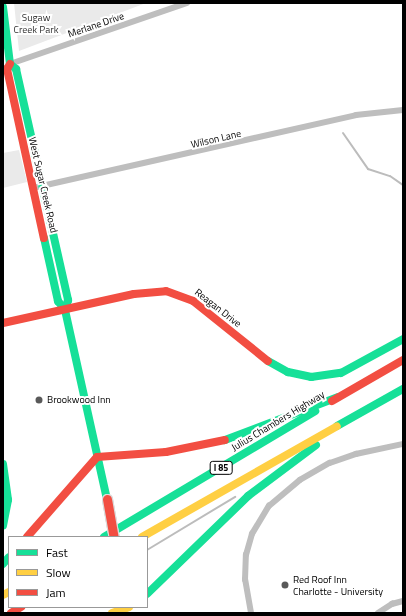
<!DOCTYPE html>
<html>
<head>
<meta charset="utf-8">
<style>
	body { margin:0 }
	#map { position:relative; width:406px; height:616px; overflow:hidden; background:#fff; font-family:"Titillium Web",sans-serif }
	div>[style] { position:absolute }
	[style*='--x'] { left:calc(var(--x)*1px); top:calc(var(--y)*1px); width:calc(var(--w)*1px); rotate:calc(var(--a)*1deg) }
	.green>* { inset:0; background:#eaeaea }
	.stream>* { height:2px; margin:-1px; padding:0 1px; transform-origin:1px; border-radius:1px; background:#bcbcbc }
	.street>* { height:5.5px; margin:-2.75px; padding:0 2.75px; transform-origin:2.75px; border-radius:2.75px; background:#bebebe }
	.fast>* { height:8px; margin:-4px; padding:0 4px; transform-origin:4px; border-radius:4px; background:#16e098 }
	.slow>* { height:8px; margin:-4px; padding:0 4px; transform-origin:4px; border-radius:4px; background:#ffcf43 }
	.jam>* { height:8px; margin:-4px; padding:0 4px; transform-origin:4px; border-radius:4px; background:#f24e42 }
	.bridges { filter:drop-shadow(1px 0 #dbdbdb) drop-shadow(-1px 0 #dbdbdb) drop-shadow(0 1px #dbdbdb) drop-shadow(0 -1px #dbdbdb) }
	.jam-bridge>* { height:9px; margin:-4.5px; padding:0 4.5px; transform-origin:4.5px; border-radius:4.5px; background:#f24e42 }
	.dots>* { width:11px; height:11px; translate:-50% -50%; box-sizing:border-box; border:2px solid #fff; border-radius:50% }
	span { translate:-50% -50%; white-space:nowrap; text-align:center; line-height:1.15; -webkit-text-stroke:4px #fff; paint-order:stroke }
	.shield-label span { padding:1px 3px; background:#fff; border:1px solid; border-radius:3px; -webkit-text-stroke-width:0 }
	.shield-label { font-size:9px; color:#000; font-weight:700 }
	.park-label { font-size:10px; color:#303030 }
	.street-label { font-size:10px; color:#000 }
	.poi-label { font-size:10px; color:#000 }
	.left { translate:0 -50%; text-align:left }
	.frame { position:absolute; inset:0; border:4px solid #000; pointer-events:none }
	.legend { position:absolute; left:8px; top:536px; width:140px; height:72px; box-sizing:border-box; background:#fff; border:1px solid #999; margin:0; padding:5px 7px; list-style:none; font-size:12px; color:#000 }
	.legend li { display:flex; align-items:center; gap:8px; height:20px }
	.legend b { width:20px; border:1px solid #999 }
</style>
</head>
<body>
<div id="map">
	<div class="green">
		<div style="clip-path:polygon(14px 3px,146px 3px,19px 51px)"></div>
		<div style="clip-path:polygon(19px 150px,27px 182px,3px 188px,3px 153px)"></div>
	</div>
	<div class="stream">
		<div style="--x:343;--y:133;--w:44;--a:55.2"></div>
		<div style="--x:368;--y:169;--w:23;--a:18"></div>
		<div style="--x:390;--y:176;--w:16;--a:35"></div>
		<div style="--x:147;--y:550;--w:103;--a:-31.1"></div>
	</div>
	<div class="street">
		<div style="--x:10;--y:64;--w:187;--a:-19"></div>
		<div style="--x:33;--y:188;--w:331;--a:-12.7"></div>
		<div style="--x:356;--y:115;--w:47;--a:-6.1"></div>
		<div style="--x:251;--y:613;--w:34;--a:-100"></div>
		<div style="--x:245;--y:580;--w:25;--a:-88"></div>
		<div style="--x:246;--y:555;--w:22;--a:-74"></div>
		<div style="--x:252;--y:534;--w:33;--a:-59"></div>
		<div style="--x:269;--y:506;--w:40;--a:-40"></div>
		<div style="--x:300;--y:480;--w:34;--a:-30"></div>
		<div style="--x:330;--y:463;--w:28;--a:-19"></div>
		<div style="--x:356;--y:454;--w:48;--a:-12"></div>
		<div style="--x:378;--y:613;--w:17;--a:-33"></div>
		<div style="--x:392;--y:604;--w:11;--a:-15"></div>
	</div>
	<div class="fast">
		<div style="--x:3;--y:7;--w:57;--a:83"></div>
		<div style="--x:10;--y:64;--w:8;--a:40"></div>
		<div style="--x:16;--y:69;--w:237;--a:77.3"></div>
		<div style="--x:68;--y:300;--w:10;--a:107"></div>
		<div style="--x:44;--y:238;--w:65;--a:77.5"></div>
		<div style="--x:58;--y:301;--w:11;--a:52"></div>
		<div style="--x:65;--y:310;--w:194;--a:77.5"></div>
		<div style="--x:268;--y:361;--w:23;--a:29"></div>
		<div style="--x:288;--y:372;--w:24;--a:12"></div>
		<div style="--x:311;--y:377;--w:30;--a:-8"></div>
		<div style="--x:341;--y:373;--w:71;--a:-28.7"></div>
		<div style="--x:337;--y:426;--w:76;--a:-29.3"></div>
		<div style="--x:225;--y:440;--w:121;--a:-20.8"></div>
		<div style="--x:3;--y:464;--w:36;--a:82"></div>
		<div style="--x:8;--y:500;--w:26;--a:101"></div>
		<div style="--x:104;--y:537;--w:246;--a:-30.8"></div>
		<div style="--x:3;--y:564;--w:9;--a:-49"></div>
		<div style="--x:147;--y:594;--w:141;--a:-44.1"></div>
		<div style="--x:248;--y:496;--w:85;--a:-36.9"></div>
	</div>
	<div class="slow">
		<div style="--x:142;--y:537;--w:224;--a:-29.6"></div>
		<div style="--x:3;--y:595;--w:7;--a:-27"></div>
		<div style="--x:112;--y:613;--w:18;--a:-19"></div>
	</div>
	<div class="jam">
		<div style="--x:10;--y:64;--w:6;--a:121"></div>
		<div style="--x:7;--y:69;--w:173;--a:77.7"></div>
		<div style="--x:3;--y:323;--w:134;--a:-12.5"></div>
		<div style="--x:134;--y:294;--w:32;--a:-5"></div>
		<div style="--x:166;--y:291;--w:29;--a:20"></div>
		<div style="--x:193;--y:301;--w:96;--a:38.7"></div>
		<div style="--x:332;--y:401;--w:82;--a:-30"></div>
		<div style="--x:27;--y:537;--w:106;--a:-48.8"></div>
		<div style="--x:97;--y:457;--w:69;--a:-4.1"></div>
		<div style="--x:166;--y:452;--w:60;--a:-11.5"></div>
		<div style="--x:11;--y:613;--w:12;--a:-31"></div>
	</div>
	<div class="bridges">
		<div class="jam-bridge">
			<div style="--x:107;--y:499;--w:39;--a:80"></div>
		</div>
	</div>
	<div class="dots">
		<div style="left:39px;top:400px;background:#595959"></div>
		<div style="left:285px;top:585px;background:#595959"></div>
	</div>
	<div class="shield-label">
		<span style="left:221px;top:468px">I 85</span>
	</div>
	<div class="park-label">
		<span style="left:36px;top:23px">Sugaw<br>Creek Park</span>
	</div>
	<div class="street-label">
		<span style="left:96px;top:25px;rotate:-19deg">Merlane Drive</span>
		<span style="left:216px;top:139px;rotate:-13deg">Wilson Lane</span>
		<span style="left:43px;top:185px;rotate:77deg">West Sugar Creek Road</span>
		<span style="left:218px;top:308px;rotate:38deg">Reagan Drive</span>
		<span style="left:278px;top:421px;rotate:-31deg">Julius Chambers Highway</span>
	</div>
	<div class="poi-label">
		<span class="left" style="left:47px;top:400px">Brookwood Inn</span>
		<span class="left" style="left:293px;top:585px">Red Roof Inn<br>Charlotte - University</span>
	</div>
	<div class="frame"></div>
	<ul class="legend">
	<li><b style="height:5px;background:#16e098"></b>Fast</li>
	<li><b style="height:5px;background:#ffcf43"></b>Slow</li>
	<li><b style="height:5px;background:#f24e42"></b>Jam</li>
	</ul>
</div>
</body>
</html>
